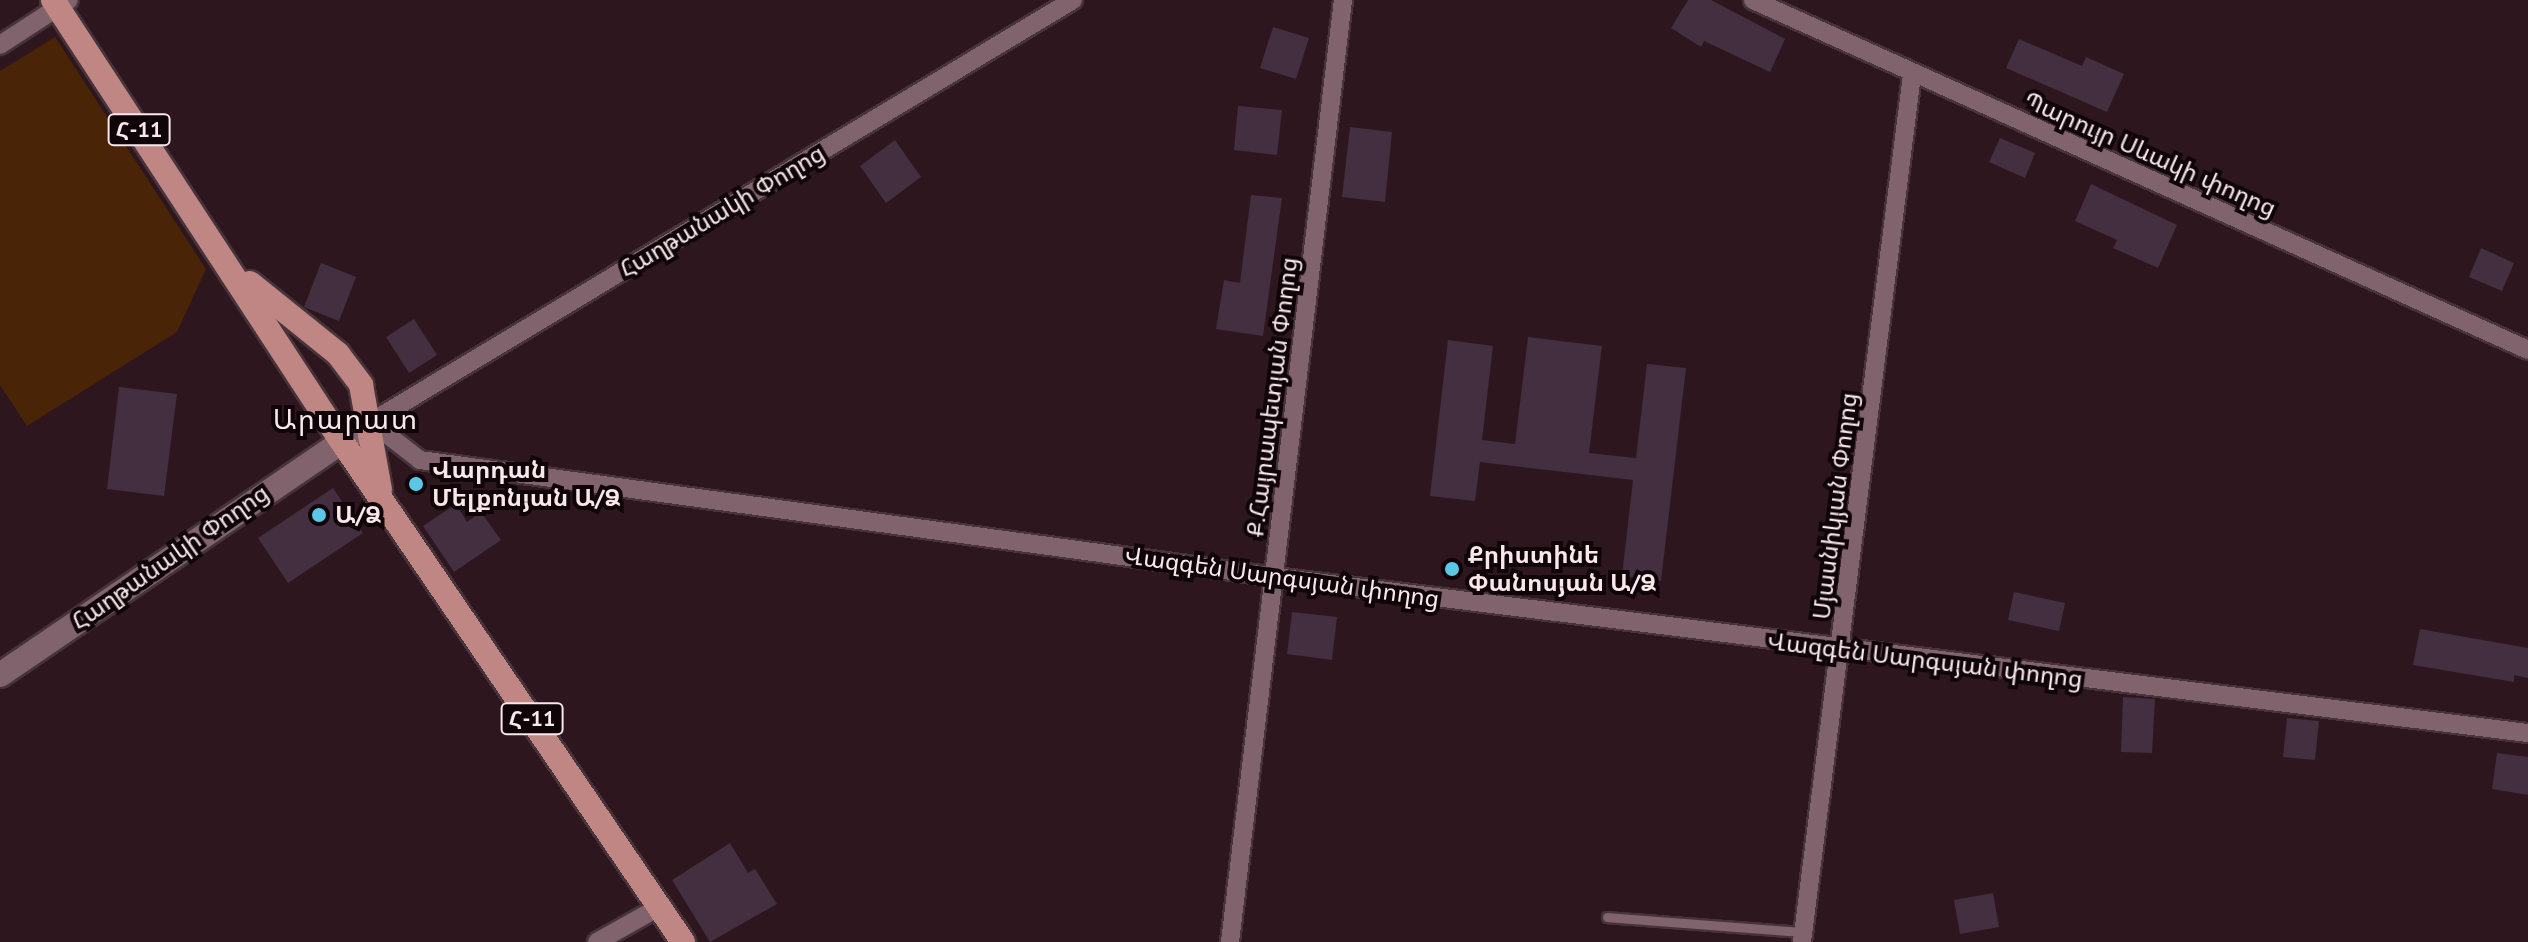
<!DOCTYPE html>
<html>
<head>
<meta charset="utf-8">
<style>
	body { margin:0 }
	#map { position:relative; width:2528px; height:942px; overflow:hidden; background:#2d161e; font-family:"PT Sans","Noto Sans Armenian",sans-serif }
	div>[style] { position:absolute }
	[style*='--x'] { left:calc(var(--x)*1px); top:calc(var(--y)*1px); width:calc(var(--w)*1px); rotate:calc(var(--a)*1deg) }
	.green>* { inset:0; background:#492407 }
	.building>* { inset:0; background:#432f40 }
	.roads { filter:drop-shadow(2px 0 #46343a) drop-shadow(-2px 0 #46343a) drop-shadow(0 2px #46343a) drop-shadow(0 -2px #46343a) }
	.lane>* { height:9px; margin:-4.5px; padding:0 4.5px; transform-origin:4.5px; border-radius:4.5px; background:#80636c }
	.street>* { height:18px; margin:-9px; padding:0 9px; transform-origin:9px; border-radius:9px; background:#80636c }
	.secondary>* { height:24px; margin:-12px; padding:0 12px; transform-origin:12px; border-radius:12px; background:#80636c }
	.primary>* { height:24px; margin:-12px; padding:0 12px; transform-origin:12px; border-radius:12px; background:#c08684 }
	.dots>* { width:22px; height:22px; translate:-50% -50%; box-sizing:border-box; border:4px solid #0f0508; border-radius:50% }
	span { translate:-50% -50%; white-space:nowrap; text-align:center; line-height:1.15; -webkit-text-stroke:8px #0f0508; paint-order:stroke }
	.shield-label span { padding:2px 6px; background:#0f0508; border:2px solid; border-radius:6px; -webkit-text-stroke-width:0 }
	.shield-label { font-size:22px; color:#f9e7ec; font-weight:700 }
	.street-label { font-size:24px; color:#f9e7ec }
	.poi-label { font-size:24px; color:#f9e7ec; font-weight:700 }
	.left { translate:0 -50%; text-align:left }
	.quarter-label { font-size:28px; color:#f9e7ec; letter-spacing:2px }
</style>
</head>
<body>
<div id="map">
	<div class="green">
		<div style="clip-path:polygon(55px 37px,206px 269px,177px 332px,27px 426px,0 385px,0 71px)"></div>
	</div>
	<div class="building">
		<div style="clip-path:polygon(1688px 0,1711px 0,1785px 39px,1770px 72px,1704px 41px,1701px 47px,1671px 28px)"></div>
		<div style="clip-path:polygon(1273px 27px,1309px 38px,1296px 79px,1260px 68px)"></div>
		<div style="clip-path:polygon(2019px 39px,2082px 66px,2086px 57px,2124px 74px,2107px 112px,2006px 68px)"></div>
		<div style="clip-path:polygon(1238px 106px,1282px 110px,1277px 155px,1234px 150px)"></div>
		<div style="clip-path:polygon(1350px 127px,1392px 132px,1385px 202px,1342px 197px)"></div>
		<div style="clip-path:polygon(2000px 138px,2035px 153px,2025px 178px,1989px 162px)"></div>
		<div style="clip-path:polygon(895px 140px,921px 177px,886px 203px,860px 166px)"></div>
		<div style="clip-path:polygon(2091px 184px,2177px 225px,2158px 268px,2113px 248px,2117px 240px,2075px 221px)"></div>
		<div style="clip-path:polygon(1251px 195px,1282px 198px,1263px 336px,1216px 329px,1224px 280px,1240px 283px)"></div>
		<div style="clip-path:polygon(2481px 248px,2514px 263px,2502px 291px,2469px 277px)"></div>
		<div style="clip-path:polygon(321px 263px,356px 277px,339px 321px,304px 307px)"></div>
		<div style="clip-path:polygon(414px 319px,437px 355px,409px 373px,386px 337px)"></div>
		<div style="clip-path:polygon(1528px 337px,1602px 346px,1589px 453px,1636px 458px,1647px 364px,1686px 368px,1661px 581px,1622px 576px,1633px 480px,1480px 462px,1475px 501px,1430px 496px,1448px 340px,1493px 346px,1482px 440px,1515px 444px)"></div>
		<div style="clip-path:polygon(119px 387px,177px 394px,164px 496px,107px 489px)"></div>
		<div style="clip-path:polygon(333px 488px,363px 533px,288px 583px,258px 538px)"></div>
		<div style="clip-path:polygon(456px 504px,467px 522px,481px 512px,501px 540px,454px 572px,423px 526px)"></div>
		<div style="clip-path:polygon(2014px 592px,2065px 603px,2059px 631px,2008px 620px)"></div>
		<div style="clip-path:polygon(1292px 612px,1337px 617px,1332px 660px,1287px 654px)"></div>
		<div style="clip-path:polygon(2420px 629px,2528px 648px,2528px 678px,2514px 675px,2514px 682px,2413px 665px)"></div>
		<div style="clip-path:polygon(2123px 697px,2155px 699px,2152px 753px,2121px 752px)"></div>
		<div style="clip-path:polygon(2287px 718px,2319px 721px,2315px 760px,2283px 757px)"></div>
		<div style="clip-path:polygon(2497px 753px,2528px 757px,2528px 795px,2492px 789px)"></div>
		<div style="clip-path:polygon(730px 843px,748px 873px,755px 869px,777px 904px,710px 942px,672px 880px)"></div>
		<div style="clip-path:polygon(1993px 893px,1999px 927px,1960px 934px,1954px 900px)"></div>
	</div>
	<div class="roads">
		<div class="lane">
			<div style="--x:1607;--y:917;--w:197;--a:4.4"></div>
		</div>
		<div class="street">
			<div style="--x:1073;--y:0;--w:819;--a:148.99"></div>
			<div style="--x:371;--y:422;--w:62;--a:37.8"></div>
			<div style="--x:420;--y:460;--w:863;--a:7.79"></div>
			<div style="--x:1275;--y:577;--w:1263;--a:7.1"></div>
			<div style="--x:1753;--y:0;--w:850;--a:24.3"></div>
			<div style="--x:0;--y:45;--w:82;--a:-33.1"></div>
			<div style="--x:597;--y:942;--w:71;--a:-29.4"></div>
			<div style="--x:1230;--y:942;--w:949;--a:-83.16"></div>
			<div style="--x:1802;--y:942;--w:874;--a:-82.77"></div>
		</div>
		<div class="secondary">
			<div style="--x:0;--y:675;--w:449;--a:-34.3"></div>
		</div>
		<div class="primary">
			<div style="--x:53;--y:0;--w:524;--a:56.83"></div>
			<div style="--x:340;--y:439;--w:609;--a:55.71"></div>
			<div style="--x:250;--y:283;--w:113;--a:38.9"></div>
			<div style="--x:338;--y:354;--w:39;--a:53"></div>
			<div style="--x:361;--y:385;--w:107;--a:79.7"></div>
		</div>
	</div>
	<div class="dots">
		<div style="left:416px;top:484px;background:#5bc7e7"></div>
		<div style="left:319px;top:515px;background:#5bc7e7"></div>
		<div style="left:1452px;top:569px;background:#5bc7e7"></div>
	</div>
	<div class="shield-label">
		<span style="left:139px;top:130px">Հ-11</span>
		<span style="left:532px;top:719px">Հ-11</span>
	</div>
	<div class="street-label">
		<span style="left:2150px;top:154px;rotate:24deg">Պարույր Սևակի փողոց</span>
		<span style="left:722px;top:211px;rotate:-31deg">Հաղթանակի Փողոց</span>
		<span style="left:1272px;top:397px;rotate:-83deg">Ք.Հայրապետյան Փողոց</span>
		<span style="left:1835px;top:506px;rotate:-83deg">Մյասնիկյան Փողոց</span>
		<span style="left:170px;top:557px;rotate:-35deg">Հաղթանակի Փողոց</span>
		<span style="left:1282px;top:577px;rotate:8deg">Վազգեն Սարգսյան փողոց</span>
		<span style="left:1925px;top:660px;rotate:7deg">Վազգեն Սարգսյան փողոց</span>
	</div>
	<div class="poi-label">
		<span class="left" style="left:432px;top:484px">Վարդան<br>Մելքոնյան Ա/Ձ</span>
		<span class="left" style="left:335px;top:515px">Ա/Ձ</span>
		<span class="left" style="left:1468px;top:569px">Քրիստինե<br>Փանոսյան Ա/Ձ</span>
	</div>
	<div class="quarter-label">
		<span style="left:346px;top:419px">Արարատ</span>
	</div>
</div>
</body>
</html>
